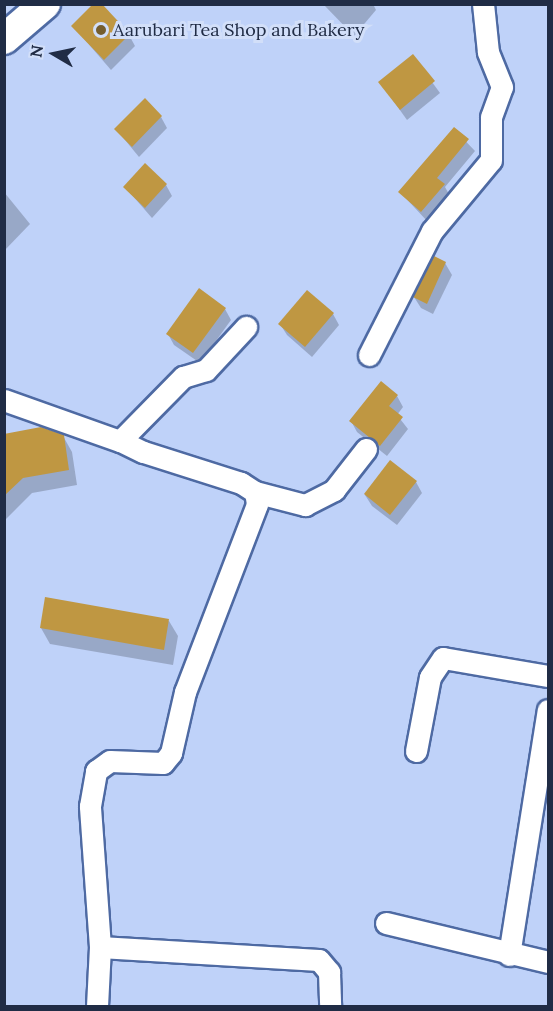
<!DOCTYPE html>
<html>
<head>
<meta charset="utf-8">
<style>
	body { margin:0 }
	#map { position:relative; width:553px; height:1011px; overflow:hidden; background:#bfd2f9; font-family:Lora,serif }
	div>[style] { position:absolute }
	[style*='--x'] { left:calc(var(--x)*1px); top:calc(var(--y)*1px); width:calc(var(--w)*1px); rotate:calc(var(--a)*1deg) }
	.shadow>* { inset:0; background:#0003 }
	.building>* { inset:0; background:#bf9742 }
	.roads { filter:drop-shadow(2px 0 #4e6aa3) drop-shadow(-2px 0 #4e6aa3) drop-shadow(0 2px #4e6aa3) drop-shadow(0 -2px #4e6aa3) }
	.minor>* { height:21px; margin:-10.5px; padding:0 10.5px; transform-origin:10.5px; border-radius:10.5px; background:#fff }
	.secondary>* { height:30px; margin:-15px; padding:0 15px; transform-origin:15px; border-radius:15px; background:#fff }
	.dots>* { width:16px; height:16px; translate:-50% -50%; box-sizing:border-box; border:3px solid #d2dff9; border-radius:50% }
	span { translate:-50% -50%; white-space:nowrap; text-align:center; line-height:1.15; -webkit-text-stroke:6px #d2dff9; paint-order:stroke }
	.poi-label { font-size:18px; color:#202c45 }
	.left { translate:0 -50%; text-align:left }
	.frame { position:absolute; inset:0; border:6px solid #202c45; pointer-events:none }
	.north { position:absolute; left:24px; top:24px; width:60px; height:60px; -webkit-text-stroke:4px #d2dff9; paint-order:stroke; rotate:279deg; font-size:16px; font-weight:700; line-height:24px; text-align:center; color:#202c45 }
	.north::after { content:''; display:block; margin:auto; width:21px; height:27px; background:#202c45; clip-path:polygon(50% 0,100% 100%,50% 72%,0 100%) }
</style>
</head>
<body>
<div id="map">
	<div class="shadow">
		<div style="clip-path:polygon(323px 4px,373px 4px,376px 10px,354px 36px)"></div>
		<div style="clip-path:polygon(73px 26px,129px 35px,135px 46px,111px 70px)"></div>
		<div style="clip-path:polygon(413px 56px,440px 93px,407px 120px,380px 82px)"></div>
		<div style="clip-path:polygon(161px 117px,167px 128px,139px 157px,116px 129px)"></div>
		<div style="clip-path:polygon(454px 129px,475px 151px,445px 187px,450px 196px,428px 222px,400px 192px)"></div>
		<div style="clip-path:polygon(166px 185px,172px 196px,152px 218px,125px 187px)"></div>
		<div style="clip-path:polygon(4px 192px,30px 224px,4px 251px)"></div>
		<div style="clip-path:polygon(445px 263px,452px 275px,433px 314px,421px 308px,414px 297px)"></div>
		<div style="clip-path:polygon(225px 309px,231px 320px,200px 363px,174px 345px,168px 334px)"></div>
		<div style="clip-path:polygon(333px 314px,339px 325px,312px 357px,287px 335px,280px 324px)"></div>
		<div style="clip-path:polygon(397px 396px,403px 407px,397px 415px,408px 429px,387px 456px,357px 432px,351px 421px)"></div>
		<div style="clip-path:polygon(4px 436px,63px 436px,72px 452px,77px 485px,32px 493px,4px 521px)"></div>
		<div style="clip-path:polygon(416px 482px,422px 493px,397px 525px,372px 506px,365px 495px)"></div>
		<div style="clip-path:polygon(169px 621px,178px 636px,173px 665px,50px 644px,41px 628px)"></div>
	</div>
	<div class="building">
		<div style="clip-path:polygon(93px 4px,102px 4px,130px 34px,104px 60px,71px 26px)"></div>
		<div style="clip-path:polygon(413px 54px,435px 81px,400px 110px,378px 82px)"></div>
		<div style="clip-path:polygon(145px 98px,162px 116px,132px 147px,114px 129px)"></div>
		<div style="clip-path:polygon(454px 127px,469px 139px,437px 178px,445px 184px,421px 212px,398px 192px)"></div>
		<div style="clip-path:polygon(145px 163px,167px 184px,145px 208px,123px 187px)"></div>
		<div style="clip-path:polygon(434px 256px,446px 262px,427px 304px,413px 297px)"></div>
		<div style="clip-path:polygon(199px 288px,226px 308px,193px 353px,166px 334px)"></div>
		<div style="clip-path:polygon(307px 290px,334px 313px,305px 347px,278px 324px)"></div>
		<div style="clip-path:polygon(381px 381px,398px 395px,389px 406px,403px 417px,380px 446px,349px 421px)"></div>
		<div style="clip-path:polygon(41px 427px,64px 435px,69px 470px,23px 478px,4px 496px,4px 434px)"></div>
		<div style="clip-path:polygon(390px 460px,417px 481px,390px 515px,364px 494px)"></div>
		<div style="clip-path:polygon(45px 597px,169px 619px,164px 650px,40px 628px)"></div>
	</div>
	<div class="roads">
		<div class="minor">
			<div style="--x:369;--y:355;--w:139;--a:-63.1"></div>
			<div style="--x:432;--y:231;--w:92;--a:-50.3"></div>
			<div style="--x:491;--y:160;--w:43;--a:-90"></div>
			<div style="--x:491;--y:117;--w:32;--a:-70"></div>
			<div style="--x:502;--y:87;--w:38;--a:-112"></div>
			<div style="--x:488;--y:52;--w:48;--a:-95.9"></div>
			<div style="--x:4;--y:400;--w:123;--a:19.5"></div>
			<div style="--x:120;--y:441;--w:90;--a:-45.5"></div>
			<div style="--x:183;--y:377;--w:24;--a:-17"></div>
			<div style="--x:206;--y:370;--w:59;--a:-47.1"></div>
			<div style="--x:255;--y:492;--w:52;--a:14.6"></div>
			<div style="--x:305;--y:505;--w:33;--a:-27"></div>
			<div style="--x:334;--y:490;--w:52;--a:-52"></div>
			<div style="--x:416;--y:751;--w:75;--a:-79.3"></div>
			<div style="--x:430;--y:677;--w:23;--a:-56"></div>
			<div style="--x:443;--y:658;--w:107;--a:9.7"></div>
			<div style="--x:386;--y:923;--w:167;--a:13.5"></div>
			<div style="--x:100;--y:947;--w:219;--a:3.4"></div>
			<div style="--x:319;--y:960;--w:16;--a:50"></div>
			<div style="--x:329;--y:972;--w:34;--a:88"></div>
			<div style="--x:509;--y:955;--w:248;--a:-81"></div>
			<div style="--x:97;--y:1006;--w:59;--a:-87.1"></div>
			<div style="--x:100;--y:947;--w:141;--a:-94.1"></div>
			<div style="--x:90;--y:806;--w:36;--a:-80"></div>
			<div style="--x:96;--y:771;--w:17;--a:-36"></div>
			<div style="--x:110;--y:761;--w:53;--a:2.2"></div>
			<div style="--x:163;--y:763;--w:13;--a:-51"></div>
			<div style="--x:171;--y:753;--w:63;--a:-77.1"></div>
			<div style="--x:185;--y:692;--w:201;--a:-69"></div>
			<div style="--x:257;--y:504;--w:12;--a:-99"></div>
			<div style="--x:255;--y:492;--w:17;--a:-147"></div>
			<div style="--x:241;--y:483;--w:103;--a:-162.4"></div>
			<div style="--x:143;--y:452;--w:25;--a:-154"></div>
		</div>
		<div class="secondary">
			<div style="--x:4;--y:39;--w:54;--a:-40.5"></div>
		</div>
	</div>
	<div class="dots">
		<div style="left:101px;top:30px;background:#755e2e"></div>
	</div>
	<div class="poi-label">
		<span class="left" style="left:113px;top:30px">Aarubari Tea Shop and Bakery</span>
	</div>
	<div class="frame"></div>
	<div class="north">N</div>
</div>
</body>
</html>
